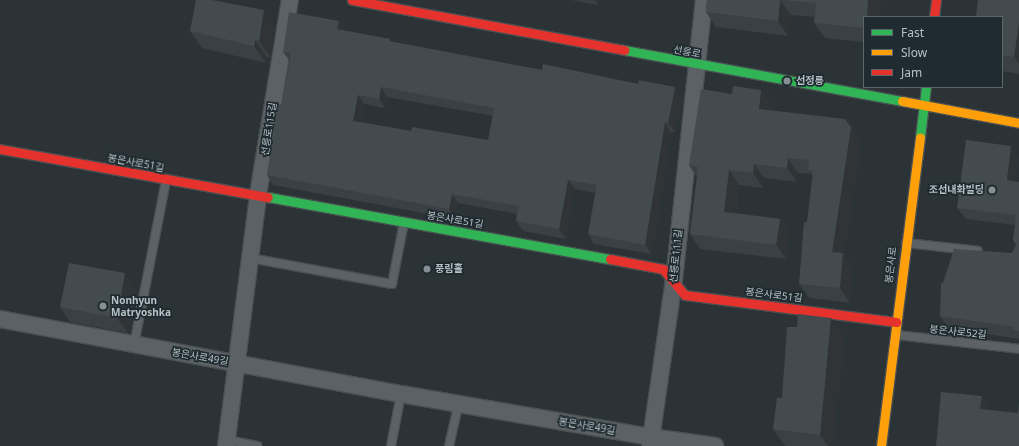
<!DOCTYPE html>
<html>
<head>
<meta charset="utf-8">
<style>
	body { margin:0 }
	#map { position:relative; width:1019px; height:446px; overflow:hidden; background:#2b3336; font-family:"Noto Sans","Noto Sans KR",sans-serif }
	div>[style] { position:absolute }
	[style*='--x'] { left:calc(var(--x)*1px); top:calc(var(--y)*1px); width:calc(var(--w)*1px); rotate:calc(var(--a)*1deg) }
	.roads { filter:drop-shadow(1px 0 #494f51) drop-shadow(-1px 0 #494f51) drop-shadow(0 1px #494f51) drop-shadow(0 -1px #494f51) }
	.lane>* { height:8px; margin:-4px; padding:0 4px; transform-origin:4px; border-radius:4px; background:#5b6164 }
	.street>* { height:16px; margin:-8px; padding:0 8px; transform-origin:8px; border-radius:8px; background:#5b6164 }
	.fast>* { height:9px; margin:-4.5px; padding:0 4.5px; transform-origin:4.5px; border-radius:4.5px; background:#30b455 }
	.slow>* { height:9px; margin:-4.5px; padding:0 4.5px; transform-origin:4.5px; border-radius:4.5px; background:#ff9f0a }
	.jam>* { height:9px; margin:-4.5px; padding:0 4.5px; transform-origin:4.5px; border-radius:4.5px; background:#e5322d }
	.wall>* { inset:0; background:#3a4043 }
	.shaded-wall>* { inset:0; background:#303437 }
	.building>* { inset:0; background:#444b4e }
	.dots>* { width:11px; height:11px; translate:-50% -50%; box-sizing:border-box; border:2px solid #1f2b30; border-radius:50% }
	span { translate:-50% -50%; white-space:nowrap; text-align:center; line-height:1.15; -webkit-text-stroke:3.5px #1f2b30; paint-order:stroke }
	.street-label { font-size:10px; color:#b6c1c6 }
	.poi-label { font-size:10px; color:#b6c1c6; font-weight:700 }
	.left { translate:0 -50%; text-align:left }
	.right { translate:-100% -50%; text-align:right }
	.legend { position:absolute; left:863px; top:16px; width:140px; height:72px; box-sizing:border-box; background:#1f2b30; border:1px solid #5b676c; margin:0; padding:5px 7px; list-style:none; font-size:12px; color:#b6c1c6 }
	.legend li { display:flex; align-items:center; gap:8px; height:20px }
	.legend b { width:20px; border:1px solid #5b676c }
</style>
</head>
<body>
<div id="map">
	<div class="roads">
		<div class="lane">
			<div style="--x:906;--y:243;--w:72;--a:6.3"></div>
			<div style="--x:250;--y:258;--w:144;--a:10.4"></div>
			<div style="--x:392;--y:284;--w:63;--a:-79"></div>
			<div style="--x:897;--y:335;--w:123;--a:6.5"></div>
			<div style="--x:134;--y:345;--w:167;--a:-79"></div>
			<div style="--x:227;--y:440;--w:31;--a:11"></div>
			<div style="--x:391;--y:446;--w:53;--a:-79.1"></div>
			<div style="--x:449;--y:446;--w:45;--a:-77.2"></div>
		</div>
		<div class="street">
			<div style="--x:0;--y:319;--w:408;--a:10.6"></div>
			<div style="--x:401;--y:394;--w:254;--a:9.8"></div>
			<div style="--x:651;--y:437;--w:65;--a:8"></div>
			<div style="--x:226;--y:446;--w:253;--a:-82.7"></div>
			<div style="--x:258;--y:195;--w:198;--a:-80.7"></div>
			<div style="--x:650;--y:446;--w:168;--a:-81.8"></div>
			<div style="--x:674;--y:280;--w:282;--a:-83.9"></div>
		</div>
		<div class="fast">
			<div style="--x:624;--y:50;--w:283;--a:10.4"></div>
			<div style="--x:920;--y:137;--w:50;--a:-83.2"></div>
			<div style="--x:268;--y:197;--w:348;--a:10.3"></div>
		</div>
		<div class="slow">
			<div style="--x:902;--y:101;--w:119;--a:10.6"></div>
			<div style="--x:881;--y:446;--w:311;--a:-82.8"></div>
		</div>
		<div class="jam">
			<div style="--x:352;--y:0;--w:277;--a:10.4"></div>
			<div style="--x:934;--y:17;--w:17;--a:-83"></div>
			<div style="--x:0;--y:149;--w:272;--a:10.2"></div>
			<div style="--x:610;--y:259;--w:54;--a:10.7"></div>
			<div style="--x:663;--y:269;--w:34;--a:50"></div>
			<div style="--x:685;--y:295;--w:213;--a:7.3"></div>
		</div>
	</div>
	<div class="wall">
		<div style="clip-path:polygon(571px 0,599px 0,598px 5px)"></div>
		<div style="clip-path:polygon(707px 0,881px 0,879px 17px,864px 17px,864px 42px,825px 38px,814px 23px,815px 17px,791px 15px,788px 36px,716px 27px,706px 12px)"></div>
		<div style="clip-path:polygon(1019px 0,1019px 74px,1002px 71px,1002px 17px)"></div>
		<div style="clip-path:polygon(276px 27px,271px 58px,267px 57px,266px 63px,202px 48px,190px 31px)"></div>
		<div style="clip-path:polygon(evenodd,345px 31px,390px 39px,391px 42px,542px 70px,638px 84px,675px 87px,682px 96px,675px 132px,671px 132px,652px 254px,594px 244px,588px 234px,595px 193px,575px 189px,566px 239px,523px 231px,516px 221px,517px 214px,458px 203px,455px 219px,273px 185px,267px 175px,282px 105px,290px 61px,283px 52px,345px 31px,387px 97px,493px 116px,488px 140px,411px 131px,361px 122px,364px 104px,385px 108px,387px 97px)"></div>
		<div style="clip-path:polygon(761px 90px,771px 104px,770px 111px,851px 127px,861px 142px,844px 254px,853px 267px,850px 303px,809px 298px,799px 284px,813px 177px,811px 174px,798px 173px,797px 182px,764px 178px,763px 188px,739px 185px,736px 213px,780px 219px,790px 233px,786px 259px,700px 249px,690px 234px,697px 177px,689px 165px,732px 94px)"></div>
		<div style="clip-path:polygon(1016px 181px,1019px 182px,1019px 339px,948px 328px,940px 316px,943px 283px,1012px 253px,1016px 245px,1015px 225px,966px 219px,957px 208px)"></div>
		<div style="clip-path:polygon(136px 288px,128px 333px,70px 322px,60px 307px)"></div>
		<div style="clip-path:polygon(844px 336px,833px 446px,785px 446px,773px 429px,782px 398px)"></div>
	</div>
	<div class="shaded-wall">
		<div style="clip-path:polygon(595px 0,599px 0,598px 5px)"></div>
		<div style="clip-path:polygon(780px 0,791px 15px,788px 36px,778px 21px)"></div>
		<div style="clip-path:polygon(868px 0,881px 0,879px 17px,867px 17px)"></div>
		<div style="clip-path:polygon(264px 10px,276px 27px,271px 58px,259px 41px)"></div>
		<div style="clip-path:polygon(339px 21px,345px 31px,337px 29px)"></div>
		<div style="clip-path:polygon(1019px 22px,1019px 64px,1014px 57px)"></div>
		<div style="clip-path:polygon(255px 40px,267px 57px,266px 63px,254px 46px)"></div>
		<div style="clip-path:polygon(381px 87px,387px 97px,385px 108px,379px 99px)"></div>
		<div style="clip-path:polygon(675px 87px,682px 96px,675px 132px,668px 123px)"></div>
		<div style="clip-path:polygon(761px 90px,771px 104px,769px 124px,759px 109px)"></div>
		<div style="clip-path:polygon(358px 95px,364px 104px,359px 131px,353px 121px)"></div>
		<div style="clip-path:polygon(665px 122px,671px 132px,652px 254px,645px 245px)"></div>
		<div style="clip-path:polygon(851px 127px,861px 142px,844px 254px,853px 267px,850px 303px,840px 288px,832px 252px)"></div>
		<div style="clip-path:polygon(1011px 146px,1019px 157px,1015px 192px,1007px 180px)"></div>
		<div style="clip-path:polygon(788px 158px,798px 173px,797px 182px,787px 168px)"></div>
		<div style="clip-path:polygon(754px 164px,764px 178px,763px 188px,753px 173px)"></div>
		<div style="clip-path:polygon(729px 170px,739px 185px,734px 227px,724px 212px)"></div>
		<div style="clip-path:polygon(568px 180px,575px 189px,566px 239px,559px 229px)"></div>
		<div style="clip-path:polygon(452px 194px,458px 203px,455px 219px,449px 209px)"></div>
		<div style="clip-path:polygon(780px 219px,790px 233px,786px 259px,776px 245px)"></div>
		<div style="clip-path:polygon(125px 273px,136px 288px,128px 333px,117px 318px)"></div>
		<div style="clip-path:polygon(831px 318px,844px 336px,833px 446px,828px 446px,820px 435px)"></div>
		<div style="clip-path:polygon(982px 396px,990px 408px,988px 420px,980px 409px)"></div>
	</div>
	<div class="building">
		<div style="clip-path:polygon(196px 0,212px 0,264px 10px,259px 41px,255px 40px,254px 46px,190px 31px)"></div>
		<div style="clip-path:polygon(707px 0,780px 0,778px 21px,706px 12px)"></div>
		<div style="clip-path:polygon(782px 0,868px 0,867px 17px,864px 17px,864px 28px,814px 23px,816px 3px)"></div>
		<div style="clip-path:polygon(978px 0,1019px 0,1019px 22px,1014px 57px,1002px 55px,1002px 17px,976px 17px)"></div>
		<div style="clip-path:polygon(evenodd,289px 12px,339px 21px,337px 29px,390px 39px,389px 41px,542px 70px,543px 64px,638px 84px,639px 80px,675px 87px,668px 123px,665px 122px,645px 245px,588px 234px,597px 185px,568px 180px,559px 229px,516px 221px,519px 206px,452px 194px,449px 209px,267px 175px,278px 104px,282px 105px,291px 53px,283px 52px,289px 12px,381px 87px,494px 108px,488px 140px,412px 127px,411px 131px,353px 121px,358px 95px,379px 99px,381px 87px)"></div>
		<div style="clip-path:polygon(733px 86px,761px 90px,759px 109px,845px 119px,851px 127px,832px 252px,843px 253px,840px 288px,799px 284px,804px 222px,807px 222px,813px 171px,808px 170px,809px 160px,788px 158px,787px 168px,754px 164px,753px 173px,729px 170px,724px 212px,780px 219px,776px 245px,690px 234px,698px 167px,689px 165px,701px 89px,732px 94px)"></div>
		<div style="clip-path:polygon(966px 140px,1011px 146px,1007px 180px,1019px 182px,1019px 331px,1013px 330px,1014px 327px,940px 316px,941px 283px,943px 283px,954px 249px,1012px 253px,1016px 245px,1013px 240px,1016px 215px,957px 208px)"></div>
		<div style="clip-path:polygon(69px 263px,125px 273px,117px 318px,60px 307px)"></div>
		<div style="clip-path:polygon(798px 314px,831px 318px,820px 435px,773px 429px,777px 398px,782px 398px,787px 327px,797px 327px)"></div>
		<div style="clip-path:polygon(941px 392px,982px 396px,980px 409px,1018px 413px,1019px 402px,1019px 446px,936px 446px)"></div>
	</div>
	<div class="dots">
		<div style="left:787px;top:81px;background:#858f94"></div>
		<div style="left:992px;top:190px;background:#858f94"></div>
		<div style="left:427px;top:269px;background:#858f94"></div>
		<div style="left:103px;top:306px;background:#858f94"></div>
	</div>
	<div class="street-label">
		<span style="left:687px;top:52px;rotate:11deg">선릉로</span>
		<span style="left:269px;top:129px;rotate:-81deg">선릉로115길</span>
		<span style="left:136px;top:163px;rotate:11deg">봉은사로51길</span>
		<span style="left:455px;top:220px;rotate:10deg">봉은사로51길</span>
		<span style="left:676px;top:256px;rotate:-84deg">선릉로111길</span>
		<span style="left:891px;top:265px;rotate:-83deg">봉은사로</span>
		<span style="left:774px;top:295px;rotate:7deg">봉은사로51길</span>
		<span style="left:958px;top:332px;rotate:6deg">봉은사로52길</span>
		<span style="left:200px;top:357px;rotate:10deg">봉은사로49길</span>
		<span style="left:587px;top:426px;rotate:10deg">봉은사로49길</span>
	</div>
	<div class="poi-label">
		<span class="left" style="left:796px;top:81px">선정릉</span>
		<span class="right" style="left:984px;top:190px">조선내화빌딩</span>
		<span class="left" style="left:435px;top:269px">풍림홀</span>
		<span class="left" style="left:111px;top:306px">Nonhyun<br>Matryoshka</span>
	</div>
	<ul class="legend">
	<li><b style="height:5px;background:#30b455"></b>Fast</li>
	<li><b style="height:5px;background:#ff9f0a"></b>Slow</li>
	<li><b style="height:5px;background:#e5322d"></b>Jam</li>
	</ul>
</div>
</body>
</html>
